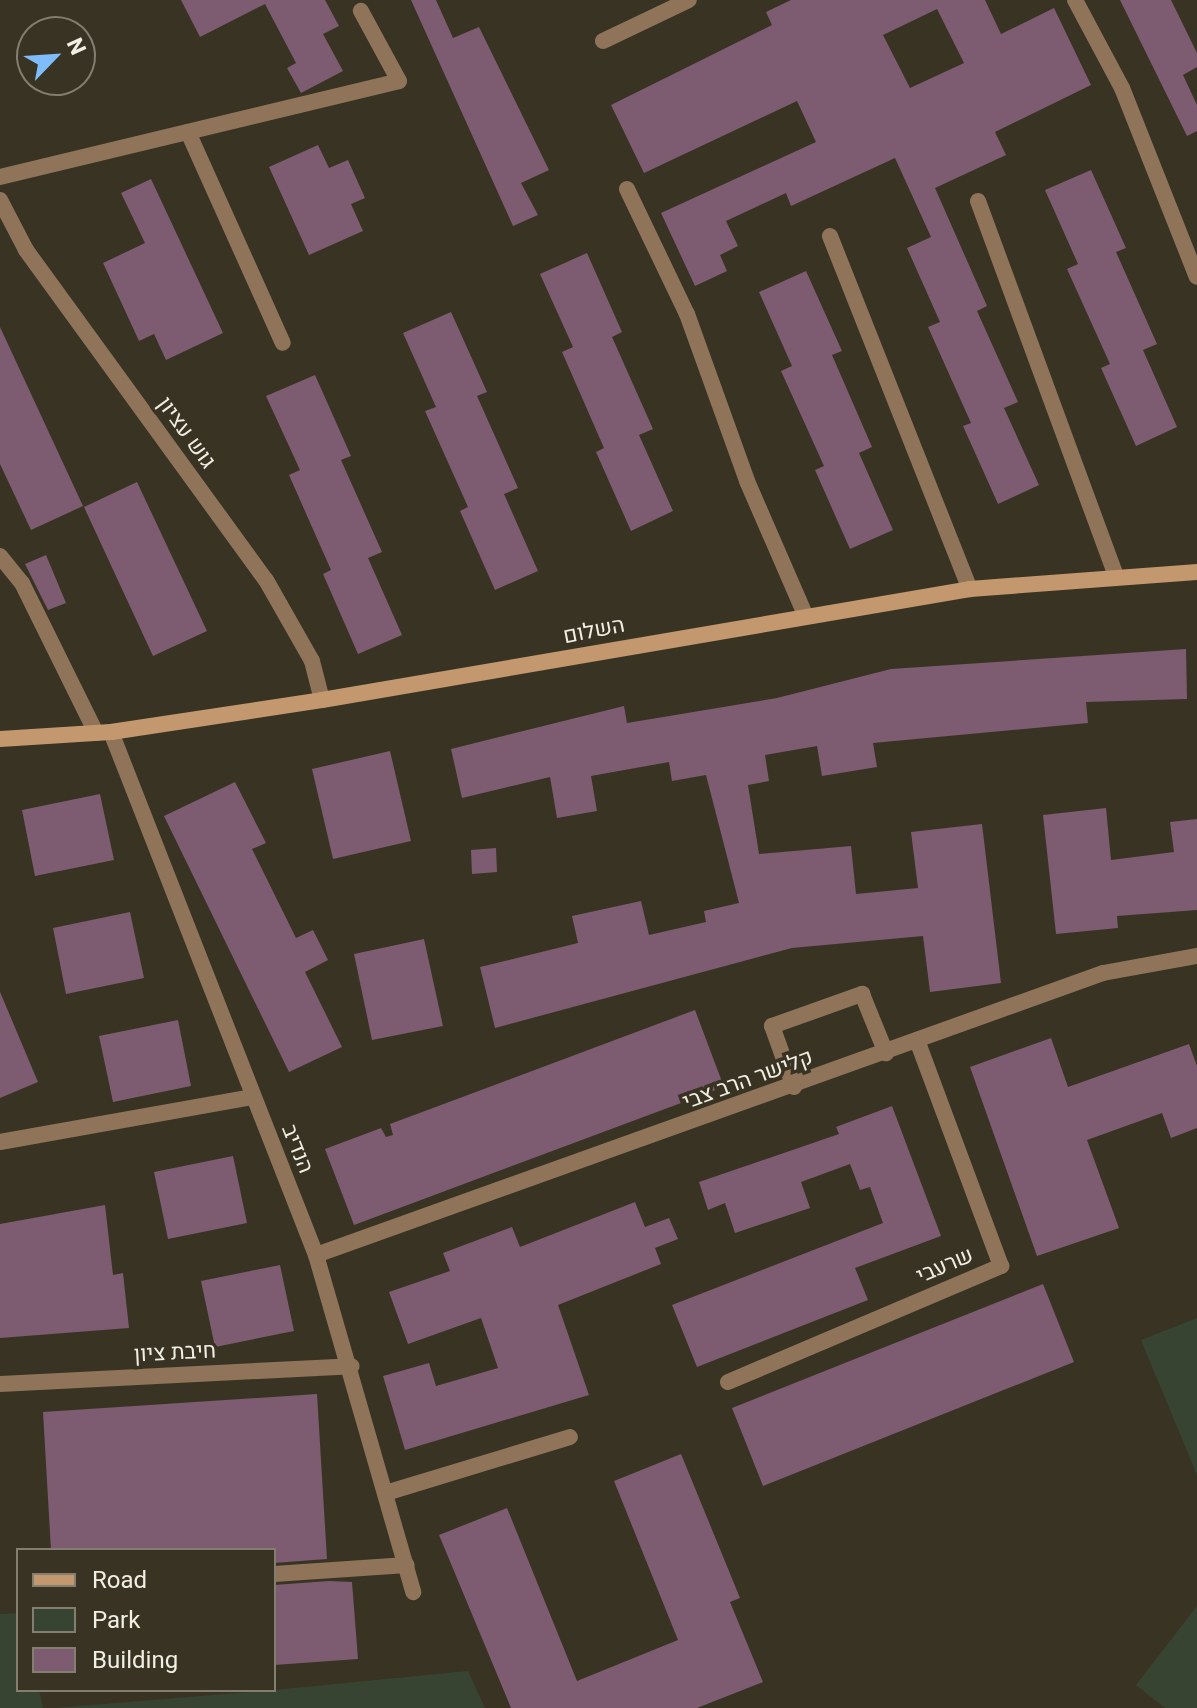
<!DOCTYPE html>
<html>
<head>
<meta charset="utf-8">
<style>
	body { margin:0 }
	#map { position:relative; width:1197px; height:1708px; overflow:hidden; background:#393323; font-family:Georgia,Heebo,serif }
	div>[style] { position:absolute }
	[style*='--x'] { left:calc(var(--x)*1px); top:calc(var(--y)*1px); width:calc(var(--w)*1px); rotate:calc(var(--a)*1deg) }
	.green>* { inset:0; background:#384432 }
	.building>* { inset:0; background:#7d5b70 }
	.lane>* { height:16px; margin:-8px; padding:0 8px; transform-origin:8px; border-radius:8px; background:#8f745a }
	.street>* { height:16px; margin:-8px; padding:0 8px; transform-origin:8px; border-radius:8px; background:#8f745a }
	.secondary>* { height:16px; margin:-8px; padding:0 8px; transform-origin:8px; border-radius:8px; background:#c3986e }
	span { translate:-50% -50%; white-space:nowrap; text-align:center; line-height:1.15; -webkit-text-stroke:7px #393323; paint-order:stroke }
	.street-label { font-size:22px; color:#f1eee4 }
	.legend { position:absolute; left:16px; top:1548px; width:260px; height:144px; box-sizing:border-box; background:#393323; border:2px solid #837e70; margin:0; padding:10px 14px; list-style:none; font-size:24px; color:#f1eee4 }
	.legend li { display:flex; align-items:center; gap:16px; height:40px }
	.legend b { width:40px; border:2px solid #837e70 }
	.north { position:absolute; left:16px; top:16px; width:80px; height:80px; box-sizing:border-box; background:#393323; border:2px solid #837e70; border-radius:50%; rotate:65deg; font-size:22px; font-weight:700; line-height:32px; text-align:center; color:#f1eee4 }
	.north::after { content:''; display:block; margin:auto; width:28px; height:36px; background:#7fbdfa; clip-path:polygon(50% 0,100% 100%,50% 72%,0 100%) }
</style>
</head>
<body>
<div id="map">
	<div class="green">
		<div style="clip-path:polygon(1197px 1318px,1197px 1475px,1141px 1340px)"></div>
		<div style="clip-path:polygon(1197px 1606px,1197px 1708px,1165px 1708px,1136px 1685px)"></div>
		<div style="clip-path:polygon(18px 1613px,18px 1690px,39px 1690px,43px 1708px,0 1708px,0 1614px)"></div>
		<div style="clip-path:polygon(468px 1671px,485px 1708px,55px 1708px,274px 1690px)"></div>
	</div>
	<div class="building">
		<div style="clip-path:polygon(181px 0,325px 0,339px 26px,323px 34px,343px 71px,301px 93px,287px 68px,296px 63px,265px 4px,200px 37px)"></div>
		<div style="clip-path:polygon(411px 0,436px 0,453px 38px,479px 27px,549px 170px,521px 183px,538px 215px,513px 226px)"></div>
		<div style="clip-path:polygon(evenodd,791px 0,985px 0,1001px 34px,1054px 8px,1091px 85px,995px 132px,1006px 155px,935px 188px,987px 306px,977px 311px,1018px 402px,1004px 408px,1039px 485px,998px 504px,963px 426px,971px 423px,928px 327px,940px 322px,907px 248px,931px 237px,895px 158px,791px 206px,786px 193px,726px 221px,738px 246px,720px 255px,727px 271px,695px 286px,661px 213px,816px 142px,797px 101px,644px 173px,611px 105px,772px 25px,766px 12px,791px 0,937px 9px,964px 63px,910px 88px,883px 35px,937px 9px)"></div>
		<div style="clip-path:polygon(1120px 0,1171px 0,1197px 53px,1197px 67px,1183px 75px,1197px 105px,1197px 131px,1187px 136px)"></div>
		<div style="clip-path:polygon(318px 145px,329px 168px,348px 160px,365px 198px,351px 204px,363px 231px,309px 255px,269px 167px)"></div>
		<div style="clip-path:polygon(1091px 170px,1126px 248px,1116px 252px,1157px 344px,1143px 350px,1177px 427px,1136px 446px,1101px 368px,1110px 364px,1067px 269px,1078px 264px,1045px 190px)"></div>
		<div style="clip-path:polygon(151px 179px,223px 333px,166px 360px,154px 334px,139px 341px,103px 263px,145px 243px,121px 193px)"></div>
		<div style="clip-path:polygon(587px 253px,622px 332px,612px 337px,653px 429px,639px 435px,673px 511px,631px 531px,596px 452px,604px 448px,562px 352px,573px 347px,540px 274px)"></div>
		<div style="clip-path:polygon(806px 271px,842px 351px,832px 355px,872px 447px,859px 453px,893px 530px,850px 549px,815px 470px,824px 466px,781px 371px,792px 366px,759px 292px)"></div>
		<div style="clip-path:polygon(451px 312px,487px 392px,477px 396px,518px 488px,504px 494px,538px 571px,495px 590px,460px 511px,468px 507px,425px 411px,436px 407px,403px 333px)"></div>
		<div style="clip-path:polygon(0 327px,83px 506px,31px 530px,0 464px)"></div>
		<div style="clip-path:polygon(315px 375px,351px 456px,341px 460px,382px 552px,368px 558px,402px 635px,358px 654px,323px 574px,331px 570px,289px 475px,300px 470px,266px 396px)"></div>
		<div style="clip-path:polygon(137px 482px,207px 631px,153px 656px,84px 507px)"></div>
		<div style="clip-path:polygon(46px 555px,66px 603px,48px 610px,25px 564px)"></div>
		<div style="clip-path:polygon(1186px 649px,1187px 699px,1086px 702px,1088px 723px,873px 743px,877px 767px,822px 776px,817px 746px,765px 755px,769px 781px,748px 785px,759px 854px,851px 846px,856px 894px,918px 888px,911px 832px,982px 824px,1001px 983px,930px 992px,923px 936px,792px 948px,495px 1028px,480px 967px,578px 943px,572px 916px,641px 901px,649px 935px,706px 922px,704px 911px,739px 903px,706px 775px,672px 781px,669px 762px,591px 776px,597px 811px,557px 818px,550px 777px,462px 798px,451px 749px,624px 706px,627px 723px,777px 698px,891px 669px)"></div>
		<div style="clip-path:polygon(390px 751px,411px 841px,333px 859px,312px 769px)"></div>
		<div style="clip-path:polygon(235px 782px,266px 843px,252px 849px,296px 938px,313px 930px,328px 960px,305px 972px,342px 1047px,289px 1072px,164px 816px)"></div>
		<div style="clip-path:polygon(100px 794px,114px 860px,35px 876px,22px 810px)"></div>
		<div style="clip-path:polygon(1106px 808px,1111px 860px,1174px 852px,1170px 822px,1197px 819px,1197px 910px,1117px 916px,1118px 928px,1056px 934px,1043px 815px)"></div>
		<div style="clip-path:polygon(496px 848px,497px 872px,472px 874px,471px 850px)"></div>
		<div style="clip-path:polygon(130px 912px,144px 978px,66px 994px,53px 928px)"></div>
		<div style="clip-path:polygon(424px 939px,443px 1026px,372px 1040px,354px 954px)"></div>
		<div style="clip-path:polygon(0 992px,38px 1082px,0 1098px)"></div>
		<div style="clip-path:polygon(695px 1010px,724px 1087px,354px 1225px,325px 1149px,381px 1128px,386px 1137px,393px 1135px,390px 1124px)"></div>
		<div style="clip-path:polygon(178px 1020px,191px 1086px,113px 1102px,99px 1036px)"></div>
		<div style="clip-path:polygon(1051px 1038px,1068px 1087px,1189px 1044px,1197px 1066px,1197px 1128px,1171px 1138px,1162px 1113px,1087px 1140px,1119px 1228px,1037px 1256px,970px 1067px)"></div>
		<div style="clip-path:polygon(892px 1106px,941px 1236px,855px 1268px,868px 1300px,697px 1367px,672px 1305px,883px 1223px,870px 1187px,860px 1190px,850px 1164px,801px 1182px,810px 1208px,735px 1233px,725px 1203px,708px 1210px,699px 1182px,839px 1134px,836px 1127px)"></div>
		<div style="clip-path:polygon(233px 1156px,247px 1223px,168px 1239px,154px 1172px)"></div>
		<div style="clip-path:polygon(635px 1202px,645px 1227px,669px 1218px,678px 1239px,655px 1248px,661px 1264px,558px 1305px,589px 1395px,405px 1450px,383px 1376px,429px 1363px,436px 1386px,498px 1368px,481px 1318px,408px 1344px,389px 1292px,450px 1271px,443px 1253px,512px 1227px,520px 1247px)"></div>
		<div style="clip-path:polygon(105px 1205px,113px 1275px,123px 1273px,129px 1328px,0 1338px,0 1224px)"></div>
		<div style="clip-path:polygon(280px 1265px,294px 1331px,215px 1347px,201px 1281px)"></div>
		<div style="clip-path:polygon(1043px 1284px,1074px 1362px,763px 1486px,732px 1408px)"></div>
		<div style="clip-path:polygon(317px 1394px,327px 1559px,274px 1563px,274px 1550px,51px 1550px,43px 1412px)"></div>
		<div style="clip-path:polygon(681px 1454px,740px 1598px,730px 1602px,763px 1682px,697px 1708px,511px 1708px,439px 1535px,507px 1508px,577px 1681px,678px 1640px,614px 1481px)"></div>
		<div style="clip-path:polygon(329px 1581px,352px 1582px,358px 1659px,274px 1665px,274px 1585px)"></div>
	</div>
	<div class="lane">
		<div style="--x:1075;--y:0;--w:100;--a:61.9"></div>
		<div style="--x:1122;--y:88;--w:203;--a:68.4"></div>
		<div style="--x:188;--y:132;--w:231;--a:65.8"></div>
		<div style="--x:0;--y:177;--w:410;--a:-13.5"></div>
		<div style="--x:399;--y:81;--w:80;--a:-118.5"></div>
		<div style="--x:627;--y:189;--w:139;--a:64.4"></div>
		<div style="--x:687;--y:314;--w:177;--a:70.2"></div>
		<div style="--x:747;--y:481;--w:148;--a:66.5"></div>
		<div style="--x:978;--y:201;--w:401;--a:69.8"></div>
		<div style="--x:830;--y:236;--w:380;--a:68.4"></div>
		<div style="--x:0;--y:556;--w:35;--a:51"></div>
		<div style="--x:22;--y:583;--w:167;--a:63.7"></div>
		<div style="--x:794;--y:1087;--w:65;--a:-109.8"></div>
		<div style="--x:772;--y:1026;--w:96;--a:-19.6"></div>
		<div style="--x:862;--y:994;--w:64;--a:67.9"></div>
		<div style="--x:728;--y:1382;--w:297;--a:-23"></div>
		<div style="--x:1001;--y:1266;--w:241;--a:-110.4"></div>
		<div style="--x:389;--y:1492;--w:189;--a:-16.9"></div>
		<div style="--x:274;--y:1574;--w:133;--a:-3.9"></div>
	</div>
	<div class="street">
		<div style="--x:603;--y:41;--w:95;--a:-25.5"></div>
		<div style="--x:0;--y:200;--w:56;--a:62.5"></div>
		<div style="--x:26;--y:250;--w:408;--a:54"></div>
		<div style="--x:266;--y:580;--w:93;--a:60.4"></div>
		<div style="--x:312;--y:661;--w:40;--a:75.6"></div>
		<div style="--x:111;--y:732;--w:562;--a:68.6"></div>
		<div style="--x:316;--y:1255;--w:351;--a:73.9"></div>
		<div style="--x:0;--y:1142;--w:257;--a:-10.1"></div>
		<div style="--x:316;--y:1255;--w:836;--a:-19.71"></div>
		<div style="--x:1103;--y:973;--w:96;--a:-10.3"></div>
		<div style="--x:0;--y:1384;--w:352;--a:-2.9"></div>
	</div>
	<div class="secondary">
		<div style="--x:0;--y:739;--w:111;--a:-3.6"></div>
		<div style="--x:111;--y:732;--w:213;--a:-8.6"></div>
		<div style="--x:322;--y:700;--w:657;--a:-9.72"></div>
		<div style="--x:970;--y:589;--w:228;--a:-4.3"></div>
	</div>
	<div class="street-label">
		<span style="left:186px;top:433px;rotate:54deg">גוש עציון</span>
		<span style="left:594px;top:631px;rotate:-11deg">השלום</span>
		<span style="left:748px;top:1080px;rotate:-20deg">קלישר הרב צבי</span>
		<span style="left:297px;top:1149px;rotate:68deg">הנדיב</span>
		<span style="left:945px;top:1266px;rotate:-23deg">שרעבי</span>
		<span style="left:175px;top:1353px;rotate:-3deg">חיבת ציון</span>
	</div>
	<ul class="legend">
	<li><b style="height:10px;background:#c3986e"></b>Road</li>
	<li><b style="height:22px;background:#384432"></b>Park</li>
	<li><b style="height:22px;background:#7d5b70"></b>Building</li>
	</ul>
	<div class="north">N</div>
</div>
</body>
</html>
